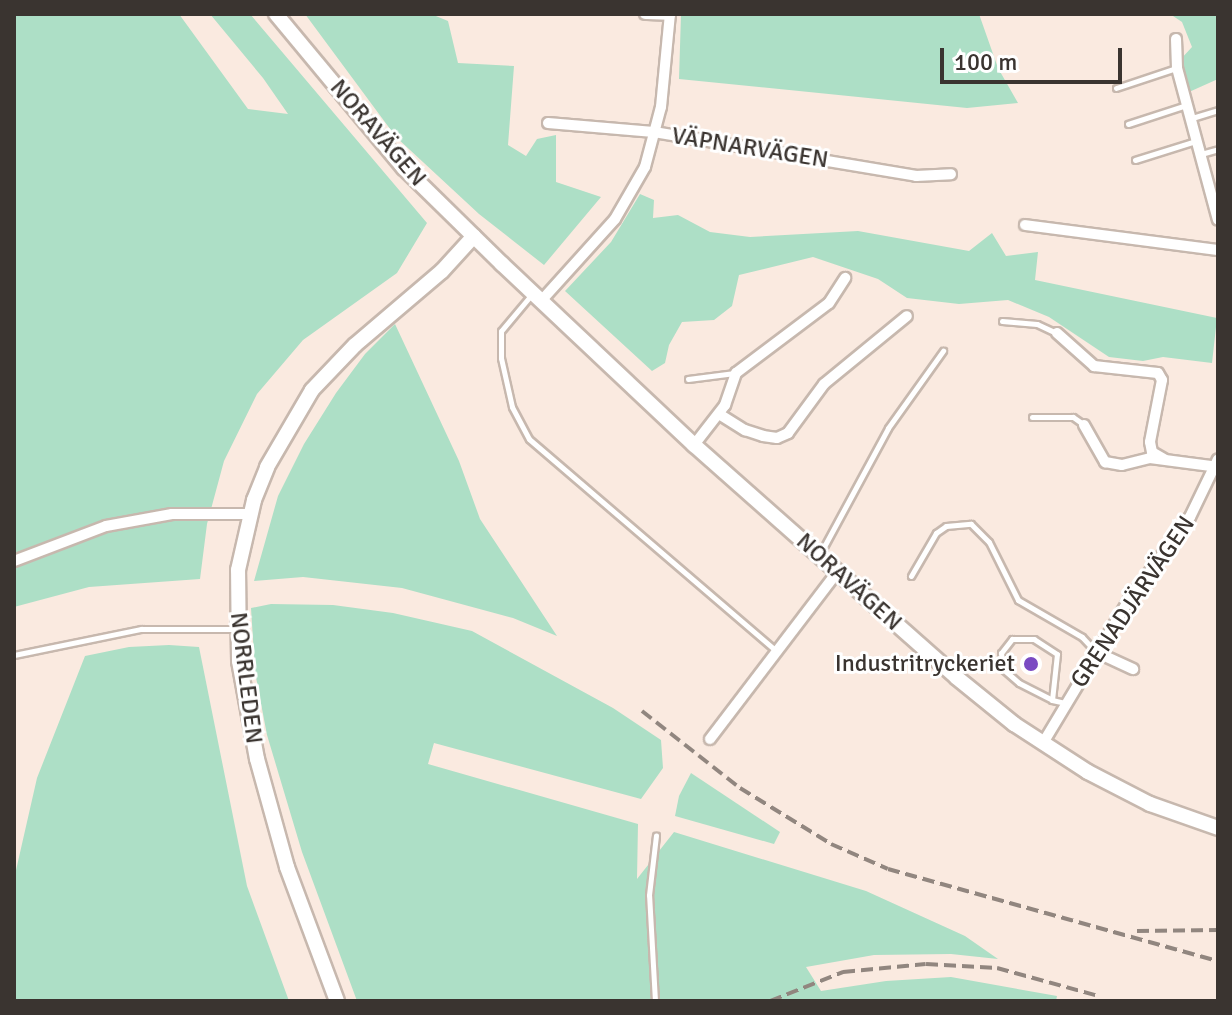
<!DOCTYPE html>
<html>
<head>
<meta charset="utf-8">
<style>
  body { margin:0 }
  #map { position:relative; width:1232px; height:1015px; overflow:hidden; background:#faeae0; font-family:Signika,sans-serif }
  div>[style] { position:absolute }
  [style*='--x'] { left:calc(var(--x)*1px); top:calc(var(--y)*1px); width:calc(var(--w)*1px); rotate:calc(var(--a)*1deg) }
  .green>* { inset:0; background:#addfc6 }
  .roads { filter:drop-shadow(2px 0 #c7b8ae) drop-shadow(-2px 0 #c7b8ae) drop-shadow(0 2px #c7b8ae) drop-shadow(0 -2px #c7b8ae) }
  .lane>* { height:5px; margin:-2.5px; padding:0 2.5px; transform-origin:2.5px; border-radius:2.5px; background:#fff }
  .street>* { height:10px; margin:-5px; padding:0 5px; transform-origin:5px; border-radius:5px; background:#fff }
  .secondary>* { height:14px; margin:-7px; padding:0 7px; transform-origin:7px; border-radius:7px; background:#fff }
  .rail>* { height:4px; margin-top:-2px; transform-origin:0; background:repeating-linear-gradient(90deg,#91867f 0 12px,transparent 0 18px) }
  .dots>* { width:22px; height:22px; translate:-50% -50%; box-sizing:border-box; border:4px solid #fff; border-radius:50% }
  span { translate:-50% -50%; white-space:nowrap; text-align:center; line-height:1.15; -webkit-text-stroke:6px #fff; paint-order:stroke }
  .street-label { font-size:24px; color:#3a3430 }
  .poi-label { font-size:24px; color:#3a3430 }
  .right { translate:-100% -50%; text-align:right }
  .frame { position:absolute; inset:0; border:16px solid #3a3430; pointer-events:none }
  .scale { position:absolute; left:940px; top:48px; width:182px; height:36px; box-sizing:border-box; border:4px solid #3a3430; border-top:0; padding-left:10px; font-size:24px; line-height:28px; white-space:nowrap; color:#3a3430; -webkit-text-stroke:6px #fff; paint-order:stroke }
</style>
</head>
<body>
<div id="map">
  <div class="green">
    <i style="clip-path:polygon(14px 14px,179px 14px,248px 109px,288px 114px,263px 78px,210px 14px,250px 14px,427px 223px,397px 273px,303px 340px,257px 394px,224px 461px,207px 524px,200px 579px,89px 587px,14px 607px)"></i>
    <i style="clip-path:polygon(305px 14px,431px 14px,448px 21px,458px 63px,514px 66px,508px 145px,526px 156px,537px 139px,556px 135px,556px 182px,601px 197px,544px 265px,479px 214px,396px 137px)"></i>
    <i style="clip-path:polygon(681px 14px,979px 14px,998px 68px,1018px 103px,967px 108px,679px 79px)"></i>
    <i style="clip-path:polygon(1170px 14px,1218px 14px,1218px 79px,1189px 92px,1180px 60px,1192px 47px,1182px 22px)"></i>
    <i style="clip-path:polygon(640px 194px,654px 200px,653px 218px,678px 215px,710px 232px,750px 237px,858px 231px,969px 251px,992px 233px,1006px 256px,1038px 252px,1035px 280px,1217px 318px,1212px 363px,1163px 357px,1143px 361px,1109px 357px,1049px 317px,1008px 300px,959px 304px,907px 298px,878px 279px,813px 257px,739px 275px,732px 306px,714px 320px,682px 322px,669px 345px,665px 363px,652px 371px,565px 291px,611px 242px)"></i>
    <i style="clip-path:polygon(395px 324px,459px 461px,480px 519px,557px 636px,513px 618px,402px 588px,303px 577px,254px 581px,278px 496px,304px 444px,336px 393px,365px 354px)"></i>
    <i style="clip-path:polygon(271px 604px,333px 605px,393px 613px,472px 631px,613px 708px,661px 740px,663px 768px,641px 799px,434px 743px,428px 764px,638px 824px,637px 879px,674px 832px,866px 891px,965px 936px,998px 959px,951px 954px,874px 955px,806px 967px,821px 991px,886px 981px,951px 977px,1057px 996px,1056px 1001px,357px 1001px,302px 852px,267px 735px,255px 672px,251px 608px)"></i>
    <i style="clip-path:polygon(169px 645px,199px 647px,247px 886px,289px 1001px,14px 1001px,14px 879px,37px 778px,85px 656px,129px 647px)"></i>
    <i style="clip-path:polygon(691px 773px,780px 832px,774px 844px,675px 816px,679px 796px)"></i>
  </div>
  <div class="roads">
    <div class="lane">
      <i style="--x:1116;--y:88;--w:63;--a:-18.4"></i>
      <i style="--x:1192;--y:118;--w:27;--a:-17"></i>
      <i style="--x:1128;--y:124;--w:61;--a:-18.1"></i>
      <i style="--x:1201;--y:154;--w:18;--a:-16"></i>
      <i style="--x:1135;--y:160;--w:64;--a:-17.3"></i>
      <i style="--x:532;--y:294;--w:48;--a:130"></i>
      <i style="--x:501;--y:331;--w:27;--a:90"></i>
      <i style="--x:501;--y:358;--w:50;--a:77.3"></i>
      <i style="--x:512;--y:407;--w:36;--a:62"></i>
      <i style="--x:529;--y:439;--w:324;--a:40.6"></i>
      <i style="--x:1002;--y:321;--w:35;--a:5"></i>
      <i style="--x:1037;--y:324;--w:21;--a:25"></i>
      <i style="--x:688;--y:379;--w:47;--a:-7.3"></i>
      <i style="--x:1032;--y:417;--w:41;--a:0"></i>
      <i style="--x:1073;--y:417;--w:12;--a:35"></i>
      <i style="--x:820;--y:554;--w:143;--a:-61.6"></i>
      <i style="--x:888;--y:428;--w:95;--a:-54.5"></i>
      <i style="--x:911;--y:576;--w:50;--a:-59.8"></i>
      <i style="--x:936;--y:533;--w:12;--a:-35"></i>
      <i style="--x:946;--y:526;--w:25;--a:-5"></i>
      <i style="--x:971;--y:524;--w:25;--a:45"></i>
      <i style="--x:989;--y:542;--w:65;--a:63.4"></i>
      <i style="--x:1018;--y:600;--w:74;--a:30"></i>
      <i style="--x:1082;--y:637;--w:19;--a:47"></i>
      <i style="--x:14;--y:655;--w:130;--a:-11.6"></i>
      <i style="--x:141;--y:629;--w:94;--a:0"></i>
      <i style="--x:1052;--y:700;--w:46;--a:-83.8"></i>
      <i style="--x:1057;--y:654;--w:27;--a:-147"></i>
      <i style="--x:1034;--y:639;--w:22;--a:180"></i>
      <i style="--x:1012;--y:639;--w:18;--a:128"></i>
      <i style="--x:1001;--y:653;--w:16;--a:83"></i>
      <i style="--x:1003;--y:669;--w:21;--a:41"></i>
      <i style="--x:1019;--y:683;--w:37;--a:27"></i>
      <i style="--x:1052;--y:700;--w:13;--a:13"></i>
      <i style="--x:655;--y:1001;--w:106;--a:-93.2"></i>
      <i style="--x:649;--y:895;--w:60;--a:-83.3"></i>
    </div>
    <div class="street">
      <i style="--x:645;--y:14;--w:25;--a:2"></i>
      <i style="--x:1176;--y:39;--w:29;--a:88"></i>
      <i style="--x:1177;--y:68;--w:157;--a:74.9"></i>
      <i style="--x:548;--y:123;--w:106;--a:4.9"></i>
      <i style="--x:654;--y:132;--w:266;--a:9.5"></i>
      <i style="--x:916;--y:176;--w:35;--a:-3"></i>
      <i style="--x:1025;--y:225;--w:195;--a:7.4"></i>
      <i style="--x:541;--y:301;--w:110;--a:-47.9"></i>
      <i style="--x:615;--y:219;--w:60;--a:-60"></i>
      <i style="--x:645;--y:167;--w:62;--a:-75.1"></i>
      <i style="--x:661;--y:107;--w:93;--a:-84.5"></i>
      <i style="--x:1057;--y:333;--w:50;--a:41.7"></i>
      <i style="--x:1094;--y:366;--w:64;--a:6.2"></i>
      <i style="--x:1158;--y:373;--w:8;--a:60"></i>
      <i style="--x:1162;--y:380;--w:63;--a:101"></i>
      <i style="--x:1150;--y:442;--w:10;--a:79"></i>
      <i style="--x:1152;--y:452;--w:14;--a:30"></i>
      <i style="--x:719;--y:414;--w:31;--a:32"></i>
      <i style="--x:745;--y:430;--w:19;--a:18"></i>
      <i style="--x:763;--y:436;--w:14;--a:8"></i>
      <i style="--x:777;--y:438;--w:12;--a:-24"></i>
      <i style="--x:788;--y:433;--w:61;--a:-53.7"></i>
      <i style="--x:824;--y:384;--w:107;--a:-39.3"></i>
      <i style="--x:1084;--y:425;--w:43;--a:60.4"></i>
      <i style="--x:1105;--y:462;--w:17;--a:10"></i>
      <i style="--x:1122;--y:465;--w:29;--a:-14"></i>
      <i style="--x:1150;--y:458;--w:69;--a:7.5"></i>
      <i style="--x:694;--y:445;--w:51;--a:-52.2"></i>
      <i style="--x:725;--y:405;--w:34;--a:-71"></i>
      <i style="--x:736;--y:373;--w:116;--a:-37"></i>
      <i style="--x:829;--y:303;--w:30;--a:-57"></i>
      <i style="--x:14;--y:561;--w:98;--a:-20.8"></i>
      <i style="--x:106;--y:526;--w:67;--a:-10.3"></i>
      <i style="--x:172;--y:514;--w:78;--a:0"></i>
      <i style="--x:1096;--y:652;--w:41;--a:24.7"></i>
      <i style="--x:710;--y:739;--w:211;--a:-52.7"></i>
      <i style="--x:1043;--y:743;--w:167;--a:-59"></i>
      <i style="--x:1129;--y:600;--w:103;--a:-53.7"></i>
      <i style="--x:1190;--y:517;--w:64;--a:-64.2"></i>
    </div>
    <div class="secondary">
      <i style="--x:276;--y:14;--w:200;--a:50.3"></i>
      <i style="--x:404;--y:168;--w:137;--a:44.4"></i>
      <i style="--x:502;--y:264;--w:264;--a:43.3"></i>
      <i style="--x:694;--y:445;--w:350;--a:41.5"></i>
      <i style="--x:956;--y:677;--w:75;--a:39"></i>
      <i style="--x:1014;--y:724;--w:88;--a:33"></i>
      <i style="--x:1088;--y:772;--w:70;--a:27.3"></i>
      <i style="--x:1150;--y:804;--w:72;--a:19.4"></i>
      <i style="--x:337;--y:1001;--w:143;--a:-110.5"></i>
      <i style="--x:287;--y:867;--w:112;--a:-105.5"></i>
      <i style="--x:257;--y:759;--w:100;--a:-100.4"></i>
      <i style="--x:239;--y:661;--w:91;--a:-90.6"></i>
      <i style="--x:238;--y:570;--w:72;--a:-77.1"></i>
      <i style="--x:254;--y:500;--w:35;--a:-68"></i>
      <i style="--x:267;--y:467;--w:89;--a:-59.7"></i>
      <i style="--x:312;--y:390;--w:62;--a:-46.3"></i>
      <i style="--x:355;--y:345;--w:114;--a:-40.4"></i>
      <i style="--x:442;--y:271;--w:47;--a:-47.6"></i>
    </div>
  </div>
  <div class="rail">
    <i style="--x:642;--y:711;--w:125;--a:38.2"></i>
    <i style="--x:740;--y:788;--w:107;--a:31.6"></i>
    <i style="--x:831;--y:844;--w:62;--a:23.7"></i>
    <i style="--x:888;--y:869;--w:343;--a:15.6"></i>
    <i style="--x:1137;--y:931;--w:81;--a:-0.7"></i>
    <i style="--x:770;--y:1001;--w:79;--a:-21.7"></i>
    <i style="--x:843;--y:972;--w:83;--a:-5.5"></i>
    <i style="--x:926;--y:964;--w:71;--a:3.2"></i>
    <i style="--x:997;--y:968;--w:102;--a:15.4"></i>
  </div>
  <div class="dots">
    <i style="left:1031px;top:664px;background:#7a4ac2"></i>
  </div>
  <div class="street-label">
    <span style="left:378px;top:133px;rotate:49deg">NORAVÄGEN</span>
    <span style="left:750px;top:148px;rotate:9deg">VÄPNARVÄGEN</span>
    <span style="left:849px;top:582px;rotate:42deg">NORAVÄGEN</span>
    <span style="left:1133px;top:602px;rotate:-56deg">GRENADJÄRVÄGEN</span>
    <span style="left:246px;top:678px;rotate:83deg">NORRLEDEN</span>
  </div>
  <div class="poi-label">
    <span class="right" style="left:1015px;top:664px">Industritryckeriet</span>
  </div>
  <div class="frame"></div>
  <div class="scale">100 m</div>
</div>
</body>
</html>
